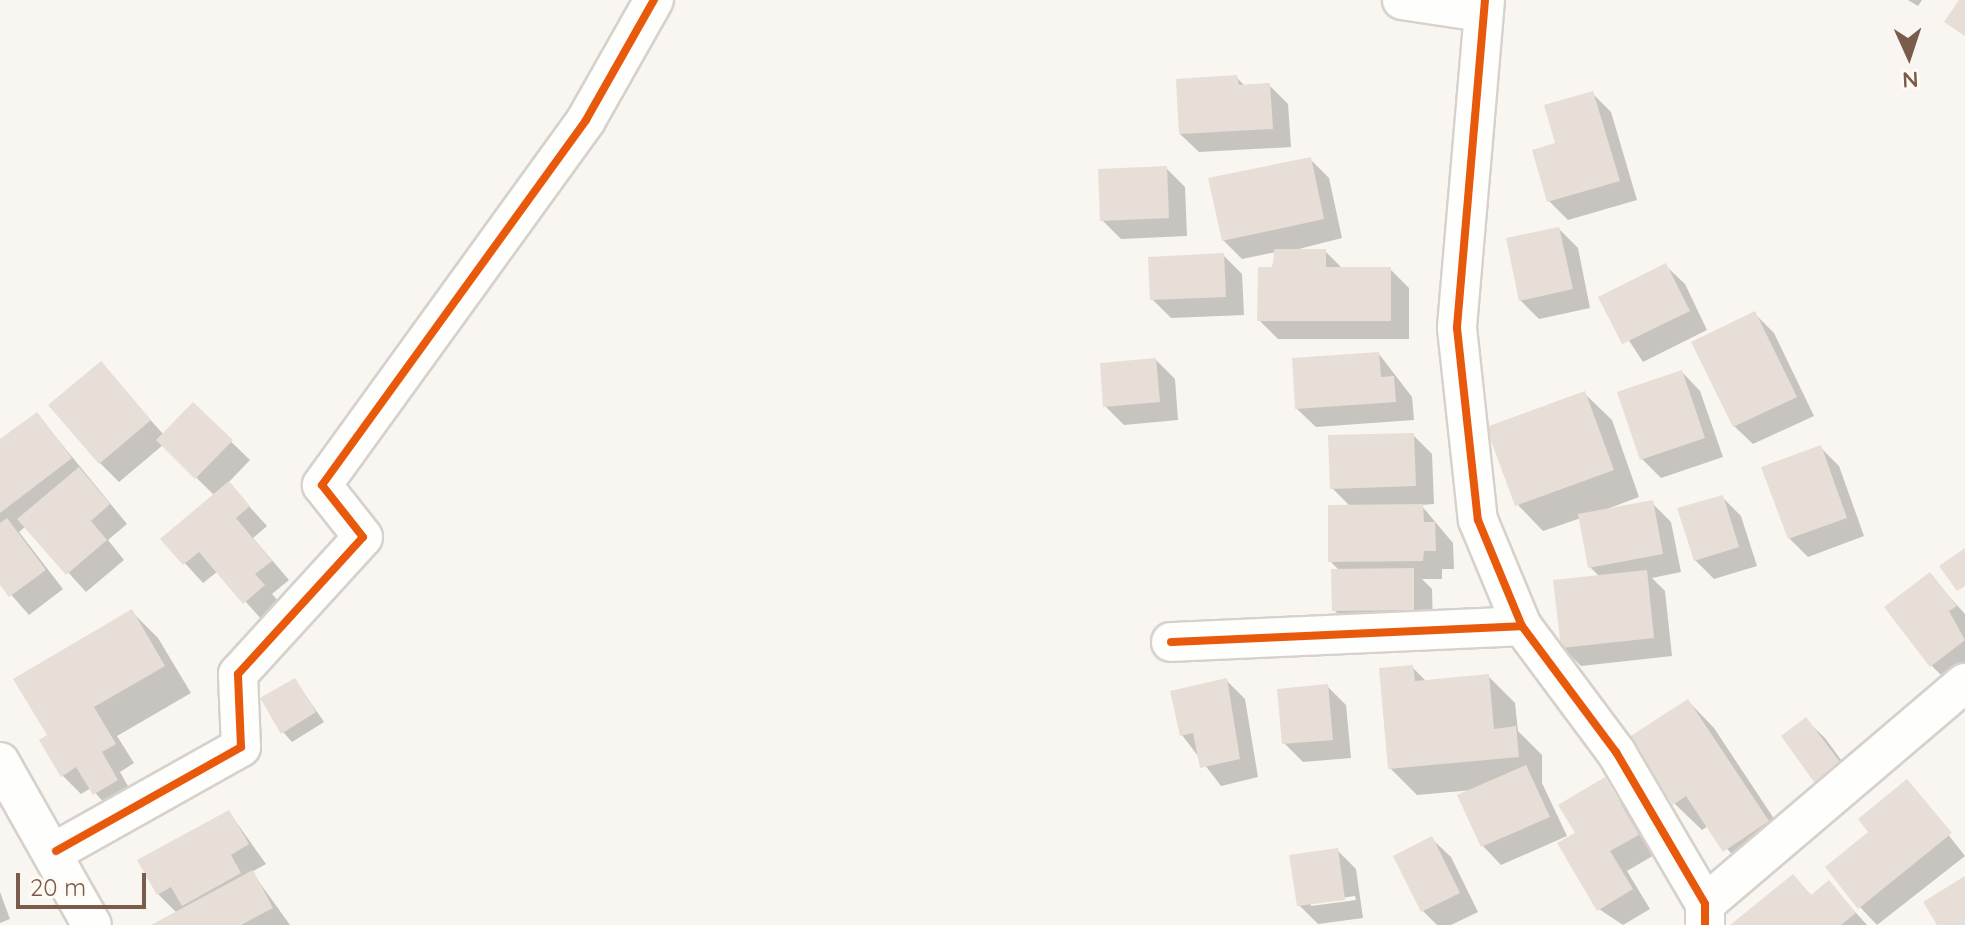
<!DOCTYPE html>
<html>
<head>
<meta charset="utf-8">
<style>
  body { margin:0 }
  #map { position:relative; width:1965px; height:925px; overflow:hidden; background:#f9f5f0; font-family:Quicksand,sans-serif }
  div>[style] { position:absolute }
  [style*='--x'] { left:calc(var(--x)*1px); top:calc(var(--y)*1px); width:calc(var(--w)*1px); rotate:calc(var(--a)*1deg) }
  .shadow>* { inset:0; background:#0003 }
  .building>* { inset:0; background:#e6ded7 }
  .roads { filter:drop-shadow(2px 0 #d7d1cb) drop-shadow(-2px 0 #d7d1cb) drop-shadow(0 2px #d7d1cb) drop-shadow(0 -2px #d7d1cb) }
  .street>* { height:38px; margin:-19px; padding:0 19px; transform-origin:19px; border-radius:19px; background:#fefefd }
  .cycleway>* { height:8px; margin:-4px; padding:0 4px; transform-origin:4px; border-radius:4px; background:#e8590c }
  span { translate:-50% -50%; white-space:nowrap; text-align:center; line-height:1.15; -webkit-text-stroke:6px #fffaf3; paint-order:stroke }
  .north { position:absolute; left:1869px; top:16px; width:80px; height:80px; -webkit-text-stroke:6px #fffaf3; paint-order:stroke; rotate:177deg; font-size:22px; font-weight:700; line-height:32px; text-align:center; color:#7a5c4d }
  .north::after { content:''; display:block; margin:auto; width:28px; height:36px; background:#7a5c4d; clip-path:polygon(50% 0,100% 100%,50% 72%,0 100%) }
  .scale { position:absolute; left:16px; top:873px; width:130px; height:36px; box-sizing:border-box; border:4px solid #7a5c4d; border-top:0; padding-left:10px; font-size:24px; line-height:28px; white-space:nowrap; color:#7a5c4d; -webkit-text-stroke:6px #fffaf3; paint-order:stroke }
</style>
</head>
<body>
<div id="map">
  <div class="shadow">
    <i style="clip-path:polygon(1908px 0,1922px 0,1918px 6px)"></i>
    <i style="clip-path:polygon(1237px 78px,1245px 86px,1269px 85px,1288px 104px,1291px 147px,1199px 152px,1180px 134px)"></i>
    <i style="clip-path:polygon(1592px 93px,1611px 112px,1637px 200px,1568px 220px,1549px 201px,1557px 144px)"></i>
    <i style="clip-path:polygon(1310px 159px,1329px 178px,1342px 238px,1291px 251px,1325px 251px,1343px 269px,1390px 269px,1409px 288px,1409px 339px,1278px 339px,1259px 320px,1276px 252px,1242px 259px,1223px 240px)"></i>
    <i style="clip-path:polygon(1166px 168px,1185px 187px,1187px 236px,1121px 239px,1102px 220px)"></i>
    <i style="clip-path:polygon(1559px 229px,1578px 248px,1590px 308px,1539px 319px,1520px 300px)"></i>
    <i style="clip-path:polygon(1223px 255px,1242px 274px,1244px 315px,1171px 318px,1152px 299px)"></i>
    <i style="clip-path:polygon(1666px 266px,1685px 284px,1707px 330px,1643px 362px,1601px 298px)"></i>
    <i style="clip-path:polygon(1755px 314px,1774px 333px,1814px 416px,1753px 444px,1734px 426px)"></i>
    <i style="clip-path:polygon(1379px 354px,1412px 397px,1414px 420px,1316px 427px,1297px 409px)"></i>
    <i style="clip-path:polygon(1156px 360px,1175px 379px,1178px 420px,1124px 425px,1105px 406px)"></i>
    <i style="clip-path:polygon(100px 364px,164px 435px,193px 405px,250px 460px,228px 483px,267px 526px,253px 538px,289px 580px,272px 594px,282px 605px,263px 621px,218px 571px,203px 583px,163px 539px,215px 496px,163px 445px,119px 482px,100px 463px)"></i>
    <i style="clip-path:polygon(1682px 372px,1700px 391px,1723px 457px,1661px 478px,1642px 459px)"></i>
    <i style="clip-path:polygon(1585px 394px,1612px 420px,1639px 497px,1607px 509px,1652px 503px,1671px 522px,1681px 572px,1652px 578px,1665px 591px,1672px 656px,1581px 666px,1562px 647px,1600px 577px,1590px 567px,1581px 518px,1543px 531px,1517px 504px)"></i>
    <i style="clip-path:polygon(37px 414px,127px 524px,108px 540px,124px 560px,86px 592px,26px 526px,19px 532px,63px 589px,29px 615px,0 582px,0 442px)"></i>
    <i style="clip-path:polygon(1413px 435px,1432px 454px,1434px 504px,1421px 505px,1453px 543px,1454px 569px,1442px 569px,1442px 579px,1422px 579px,1432px 589px,1433px 628px,1353px 629px,1334px 610px,1340px 571px,1330px 561px,1350px 506px,1332px 488px)"></i>
    <i style="clip-path:polygon(1820px 447px,1839px 466px,1864px 536px,1808px 557px,1789px 538px)"></i>
    <i style="clip-path:polygon(1722px 497px,1741px 516px,1757px 566px,1714px 579px,1695px 560px)"></i>
    <i style="clip-path:polygon(1930px 575px,1965px 614px,1965px 673px,1950px 684px,1931px 665px)"></i>
    <i style="clip-path:polygon(131px 611px,158px 638px,191px 693px,117px 736px,134px 763px,120px 772px,136px 800px,113px 813px,91px 788px,81px 794px,63px 776px,50px 736px)"></i>
    <i style="clip-path:polygon(1412px 667px,1427px 682px,1488px 676px,1515px 703px,1518px 731px,1542px 755px,1542px 783px,1567px 836px,1501px 865px,1483px 846px,1473px 790px,1417px 795px,1390px 768px)"></i>
    <i style="clip-path:polygon(295px 680px,324px 722px,292px 742px,283px 732px)"></i>
    <i style="clip-path:polygon(1227px 681px,1245px 699px,1258px 777px,1221px 786px,1182px 735px)"></i>
    <i style="clip-path:polygon(1327px 686px,1346px 705px,1351px 758px,1303px 762px,1284px 743px)"></i>
    <i style="clip-path:polygon(1688px 701px,1714px 728px,1794px 849px,1751px 877px,1708px 826px,1702px 830px,1675px 804px)"></i>
    <i style="clip-path:polygon(1806px 720px,1825px 738px,1863px 790px,1783px 737px)"></i>
    <i style="clip-path:polygon(1604px 779px,1656px 854px,1627px 871px,1650px 909px,1623px 925px,1599px 909px,1577px 834px)"></i>
    <i style="clip-path:polygon(1907px 782px,1965px 856px,1877px 925px,1860px 907px,1871px 832px)"></i>
    <i style="clip-path:polygon(229px 812px,266px 864px,252px 872px,290px 925px,155px 925px,177px 913px,158px 894px)"></i>
    <i style="clip-path:polygon(1432px 839px,1451px 857px,1478px 912px,1451px 925px,1437px 925px,1423px 911px)"></i>
    <i style="clip-path:polygon(evenodd,1337px 850px,1356px 869px,1363px 918px,1318px 924px,1299px 905px,1337px 850px,1355px 896px,1356px 900px,1311px 906px,1311px 902px,1355px 896px)"></i>
    <i style="clip-path:polygon(1793px 877px,1812px 896px,1829px 883px,1867px 925px,1733px 925px)"></i>
    <i style="clip-path:polygon(0 892px,10px 919px,0 923px)"></i>
  </div>
  <div class="building">
    <i style="clip-path:polygon(1959px 0,1965px 0,1965px 36px,1944px 22px)"></i>
    <i style="clip-path:polygon(1237px 75px,1239px 85px,1270px 83px,1273px 129px,1179px 134px,1176px 79px)"></i>
    <i style="clip-path:polygon(1593px 91px,1620px 181px,1547px 202px,1532px 150px,1555px 143px,1544px 105px)"></i>
    <i style="clip-path:polygon(1311px 157px,1324px 219px,1222px 241px,1208px 178px)"></i>
    <i style="clip-path:polygon(1167px 166px,1169px 218px,1100px 221px,1098px 169px)"></i>
    <i style="clip-path:polygon(1559px 227px,1573px 289px,1519px 301px,1506px 238px)"></i>
    <i style="clip-path:polygon(1274px 249px,1326px 249px,1326px 267px,1391px 267px,1391px 321px,1257px 321px,1258px 267px,1273px 267px)"></i>
    <i style="clip-path:polygon(1224px 253px,1226px 297px,1150px 300px,1148px 257px)"></i>
    <i style="clip-path:polygon(1666px 263px,1690px 311px,1622px 344px,1598px 297px)"></i>
    <i style="clip-path:polygon(1755px 311px,1797px 397px,1733px 427px,1691px 342px)"></i>
    <i style="clip-path:polygon(1379px 352px,1381px 377px,1394px 376px,1396px 402px,1295px 409px,1292px 358px)"></i>
    <i style="clip-path:polygon(1156px 358px,1160px 402px,1103px 407px,1100px 363px)"></i>
    <i style="clip-path:polygon(101px 361px,151px 420px,99px 464px,48px 405px)"></i>
    <i style="clip-path:polygon(1682px 370px,1705px 438px,1640px 460px,1617px 392px)"></i>
    <i style="clip-path:polygon(1585px 391px,1614px 470px,1515px 506px,1486px 427px)"></i>
    <i style="clip-path:polygon(193px 402px,233px 440px,195px 479px,156px 440px)"></i>
    <i style="clip-path:polygon(37px 412px,72px 458px,0 513px,0 439px)"></i>
    <i style="clip-path:polygon(1414px 433px,1416px 486px,1330px 489px,1328px 435px)"></i>
    <i style="clip-path:polygon(1821px 445px,1847px 518px,1788px 539px,1761px 467px)"></i>
    <i style="clip-path:polygon(79px 467px,110px 504px,91px 521px,107px 540px,66px 575px,17px 519px)"></i>
    <i style="clip-path:polygon(229px 481px,250px 506px,236px 518px,272px 561px,255px 574px,265px 585px,243px 604px,199px 552px,183px 565px,160px 539px)"></i>
    <i style="clip-path:polygon(1723px 495px,1739px 547px,1694px 561px,1677px 508px)"></i>
    <i style="clip-path:polygon(1653px 500px,1663px 554px,1588px 568px,1578px 514px)"></i>
    <i style="clip-path:polygon(1423px 504px,1424px 522px,1435px 522px,1436px 551px,1424px 551px,1423px 561px,1328px 562px,1328px 505px)"></i>
    <i style="clip-path:polygon(7px 518px,46px 570px,9px 597px,0 585px,0 523px)"></i>
    <i style="clip-path:polygon(1965px 548px,1965px 586px,1957px 591px,1939px 566px)"></i>
    <i style="clip-path:polygon(1414px 568px,1414px 610px,1332px 611px,1331px 569px)"></i>
    <i style="clip-path:polygon(1647px 570px,1654px 638px,1561px 648px,1553px 580px)"></i>
    <i style="clip-path:polygon(1930px 572px,1957px 606px,1949px 611px,1965px 640px,1930px 667px,1884px 607px)"></i>
    <i style="clip-path:polygon(132px 609px,165px 666px,94px 707px,116px 744px,102px 752px,118px 780px,93px 795px,76px 767px,61px 777px,39px 740px,47px 735px,13px 679px)"></i>
    <i style="clip-path:polygon(1413px 665px,1415px 681px,1489px 674px,1494px 729px,1516px 726px,1519px 757px,1388px 769px,1379px 668px)"></i>
    <i style="clip-path:polygon(295px 678px,316px 712px,281px 734px,260px 698px)"></i>
    <i style="clip-path:polygon(1227px 678px,1240px 759px,1200px 768px,1193px 733px,1180px 736px,1170px 691px)"></i>
    <i style="clip-path:polygon(1328px 684px,1333px 740px,1282px 744px,1277px 689px)"></i>
    <i style="clip-path:polygon(1688px 699px,1769px 821px,1723px 852px,1686px 796px,1673px 805px,1629px 737px)"></i>
    <i style="clip-path:polygon(1806px 717px,1846px 770px,1819px 789px,1781px 736px)"></i>
    <i style="clip-path:polygon(1526px 765px,1550px 817px,1481px 847px,1457px 795px)"></i>
    <i style="clip-path:polygon(1605px 777px,1639px 835px,1610px 851px,1633px 889px,1597px 911px,1557px 843px,1575px 833px,1558px 805px)"></i>
    <i style="clip-path:polygon(1907px 779px,1952px 833px,1858px 909px,1825px 867px,1868px 832px,1858px 819px)"></i>
    <i style="clip-path:polygon(229px 810px,249px 844px,231px 855px,241px 873px,182px 906px,171px 887px,157px 895px,137px 860px)"></i>
    <i style="clip-path:polygon(1432px 836px,1460px 893px,1421px 912px,1393px 856px)"></i>
    <i style="clip-path:polygon(1338px 848px,1345px 900px,1297px 906px,1289px 855px)"></i>
    <i style="clip-path:polygon(253px 870px,273px 908px,241px 925px,151px 925px)"></i>
    <i style="clip-path:polygon(1793px 874px,1811px 895px,1829px 880px,1856px 913px,1841px 925px,1730px 925px)"></i>
    <i style="clip-path:polygon(1965px 876px,1965px 925px,1937px 925px,1923px 902px)"></i>
  </div>
  <div class="roads">
    <div class="street">
      <i style="--x:1402;--y:0;--w:80;--a:8.6"></i>
      <i style="--x:1485;--y:0;--w:329;--a:94.9"></i>
      <i style="--x:1457;--y:328;--w:193;--a:83.8"></i>
      <i style="--x:1478;--y:520;--w:115;--a:67.5"></i>
      <i style="--x:1522;--y:626;--w:157;--a:53.3"></i>
      <i style="--x:1616;--y:752;--w:176;--a:59.6"></i>
      <i style="--x:1705;--y:904;--w:21;--a:90"></i>
      <i style="--x:1171;--y:642;--w:351;--a:-2.6"></i>
      <i style="--x:0;--y:762;--w:187;--a:60.6"></i>
      <i style="--x:56;--y:851;--w:212;--a:-29.3"></i>
      <i style="--x:241;--y:747;--w:73;--a:-92.4"></i>
      <i style="--x:238;--y:674;--w:185;--a:-47.6"></i>
      <i style="--x:363;--y:537;--w:66;--a:-128.3"></i>
      <i style="--x:322;--y:485;--w:450;--a:-54.1"></i>
      <i style="--x:586;--y:120;--w:138;--a:-60.5"></i>
      <i style="--x:1705;--y:904;--w:341;--a:-40.4"></i>
    </div>
  </div>
  <div class="cycleway">
    <i style="--x:1485;--y:0;--w:329;--a:94.9"></i>
    <i style="--x:1457;--y:328;--w:193;--a:83.8"></i>
    <i style="--x:1478;--y:520;--w:115;--a:67.5"></i>
    <i style="--x:1522;--y:626;--w:157;--a:53.3"></i>
    <i style="--x:1616;--y:752;--w:176;--a:59.6"></i>
    <i style="--x:1705;--y:904;--w:21;--a:90"></i>
    <i style="--x:1171;--y:642;--w:351;--a:-2.6"></i>
    <i style="--x:56;--y:851;--w:212;--a:-29.3"></i>
    <i style="--x:241;--y:747;--w:73;--a:-92.4"></i>
    <i style="--x:238;--y:674;--w:185;--a:-47.6"></i>
    <i style="--x:363;--y:537;--w:66;--a:-128.3"></i>
    <i style="--x:322;--y:485;--w:450;--a:-54.1"></i>
    <i style="--x:586;--y:120;--w:138;--a:-60.5"></i>
  </div>
  <div class="north">N</div>
  <div class="scale">20 m</div>
</div>
</body>
</html>
